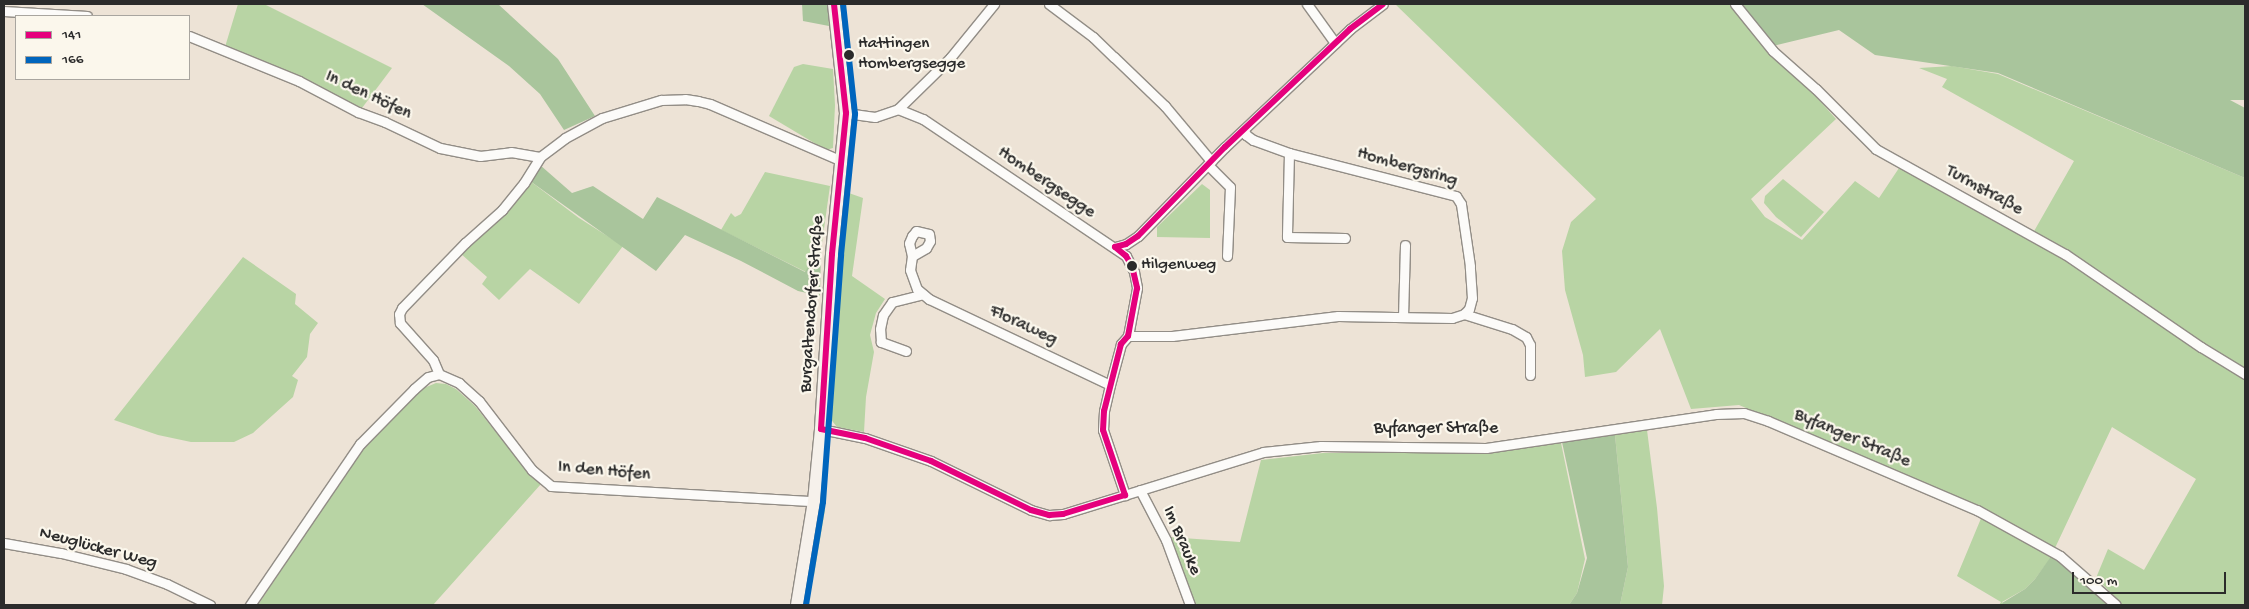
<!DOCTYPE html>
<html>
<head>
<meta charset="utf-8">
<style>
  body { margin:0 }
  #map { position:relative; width:2249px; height:609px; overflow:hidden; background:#ede3d6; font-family:"Gochi Hand",sans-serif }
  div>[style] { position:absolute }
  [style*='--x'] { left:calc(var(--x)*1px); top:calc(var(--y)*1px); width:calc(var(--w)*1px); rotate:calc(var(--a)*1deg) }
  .green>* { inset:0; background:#b8d4a4 }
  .forest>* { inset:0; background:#a9c59c }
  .roads { filter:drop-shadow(1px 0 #928d86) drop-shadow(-1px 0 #928d86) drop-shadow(0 1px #928d86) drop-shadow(0 -1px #928d86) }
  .street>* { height:9px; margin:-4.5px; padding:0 4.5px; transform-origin:4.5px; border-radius:4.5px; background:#fcfbf9 }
  .secondary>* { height:12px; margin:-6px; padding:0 6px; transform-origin:6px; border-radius:6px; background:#f6f1eb }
  .bus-1>* { height:6px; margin:-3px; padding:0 3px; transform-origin:3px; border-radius:3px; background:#e5007d }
  .bus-2>* { height:6px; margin:-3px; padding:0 3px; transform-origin:3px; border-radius:3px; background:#0065bd }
  .dots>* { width:14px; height:14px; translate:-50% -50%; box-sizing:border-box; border:2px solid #fbf7ec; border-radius:50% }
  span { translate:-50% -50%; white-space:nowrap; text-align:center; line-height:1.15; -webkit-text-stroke:4.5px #fbf7ec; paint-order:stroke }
  .bus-label { font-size:17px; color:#2b2b2b }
  .left { translate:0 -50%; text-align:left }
  .street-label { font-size:18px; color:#2b2b2b }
  .frame { position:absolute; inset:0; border:5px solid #2b2b2b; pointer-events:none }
  .legend { position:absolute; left:15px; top:15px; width:175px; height:65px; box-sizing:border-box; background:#fbf7ec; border:1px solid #a8a59f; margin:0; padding:6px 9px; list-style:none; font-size:15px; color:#2b2b2b }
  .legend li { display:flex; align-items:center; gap:10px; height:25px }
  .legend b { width:25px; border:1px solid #a8a59f }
  .scale { position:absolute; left:2072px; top:572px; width:154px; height:22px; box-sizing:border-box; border:2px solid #2b2b2b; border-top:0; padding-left:6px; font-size:15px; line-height:18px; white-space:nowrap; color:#2b2b2b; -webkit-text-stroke:4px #fbf7ec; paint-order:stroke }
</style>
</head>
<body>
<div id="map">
  <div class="green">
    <i style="clip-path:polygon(238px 4px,264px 4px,392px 68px,362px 108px,277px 68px,225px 47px)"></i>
    <i style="clip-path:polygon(1395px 4px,1732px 4px,1766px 51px,1811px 91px,1836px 119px,1751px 199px,1765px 217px,1802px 240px,1855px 181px,1879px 198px,1899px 168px,2067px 260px,2245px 376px,2245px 605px,2123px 605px,2096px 578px,2108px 549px,2144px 570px,2196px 479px,2112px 427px,2055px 548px,1948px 494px,1739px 405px,1691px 409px,1660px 329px,1616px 372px,1585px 377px,1583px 355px,1565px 290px,1562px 251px,1571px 222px,1596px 199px)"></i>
    <i style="clip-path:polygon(803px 64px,833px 69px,835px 105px,833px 148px,826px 150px,769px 116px,794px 67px)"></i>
    <i style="clip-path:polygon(1952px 66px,1998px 74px,2245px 178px,2245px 372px,2033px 233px,2074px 161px,1942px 87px,1947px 79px,1919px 68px)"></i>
    <i style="clip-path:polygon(765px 172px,830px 186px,821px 250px,818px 250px,806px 272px,721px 230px,731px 213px,735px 217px,741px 214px)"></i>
    <i style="clip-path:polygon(1783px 179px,1824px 212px,1801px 237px,1776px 217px,1764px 203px,1765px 196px)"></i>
    <i style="clip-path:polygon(530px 181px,579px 218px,623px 246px,579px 304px,530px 269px,499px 300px,482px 284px,487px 277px,460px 253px,504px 215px)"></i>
    <i style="clip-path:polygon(1202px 184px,1210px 190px,1210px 238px,1157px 237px,1157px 227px)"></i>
    <i style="clip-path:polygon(846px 192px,863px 198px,852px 276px,885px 299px,876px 313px,870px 335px,874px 352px,866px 397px,864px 432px,837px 427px,829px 417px)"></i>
    <i style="clip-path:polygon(243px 257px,296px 294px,295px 304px,318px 323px,310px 334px,307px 357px,292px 376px,298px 380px,293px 397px,253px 433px,234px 442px,191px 442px,158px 435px,114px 420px)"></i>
    <i style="clip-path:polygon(436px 383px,446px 384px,456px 389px,475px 406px,528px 472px,541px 484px,433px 605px,258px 605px,363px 447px,382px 425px,424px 388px)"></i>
    <i style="clip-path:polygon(1647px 430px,1657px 508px,1664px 586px,1662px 605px,1620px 605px,1628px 567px,1615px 435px)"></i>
    <i style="clip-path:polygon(1561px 443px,1585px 559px,1577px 593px,1569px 605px,1194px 605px,1168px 537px,1240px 542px,1261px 460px,1323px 453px,1487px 453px)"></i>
    <i style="clip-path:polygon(820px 508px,825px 510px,814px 575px,811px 574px)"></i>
    <i style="clip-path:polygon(1982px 516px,2053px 555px,2035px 579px,2025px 589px,2002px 602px,2004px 605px,1999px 605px,2001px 602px,1957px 576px)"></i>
  </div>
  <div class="forest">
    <i style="clip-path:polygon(422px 4px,498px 4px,558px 59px,595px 116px,564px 130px,540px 94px,509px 66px)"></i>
    <i style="clip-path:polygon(802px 4px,828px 4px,829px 26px,803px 21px)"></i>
    <i style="clip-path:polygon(1739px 4px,2245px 4px,2245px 100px,2230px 100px,2245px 108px,2245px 178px,1998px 73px,1875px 55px,1839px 30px,1773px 46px)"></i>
    <i style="clip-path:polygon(540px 165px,572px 193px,593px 186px,643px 219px,657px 197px,805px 272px,818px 250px,821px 250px,820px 296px,798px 291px,741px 261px,685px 235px,656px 271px,530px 181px)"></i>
    <i style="clip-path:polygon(1615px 435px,1628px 567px,1620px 605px,1569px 605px,1577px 593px,1587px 558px,1562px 442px)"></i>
    <i style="clip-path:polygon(2052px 555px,2084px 578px,2110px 605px,2004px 605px,2002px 603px,2025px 589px,2035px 579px)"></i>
  </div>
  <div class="roads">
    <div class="street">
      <i style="--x:1049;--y:4;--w:55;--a:36.9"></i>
      <i style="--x:1093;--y:37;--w:29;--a:44"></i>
      <i style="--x:1114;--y:57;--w:71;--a:43.9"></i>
      <i style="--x:1165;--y:106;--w:72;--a:50.1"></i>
      <i style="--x:1307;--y:4;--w:48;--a:54.3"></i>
      <i style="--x:1735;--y:4;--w:60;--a:51"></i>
      <i style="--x:1773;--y:51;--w:57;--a:41.5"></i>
      <i style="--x:1816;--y:89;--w:85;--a:45"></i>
      <i style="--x:1876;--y:149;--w:216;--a:29.1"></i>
      <i style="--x:2065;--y:254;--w:165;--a:34.4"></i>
      <i style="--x:2201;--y:347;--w:52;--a:31.5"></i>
      <i style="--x:4;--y:11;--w:83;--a:3.4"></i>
      <i style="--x:189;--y:36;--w:119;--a:22.2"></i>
      <i style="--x:299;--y:81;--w:67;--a:27.7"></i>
      <i style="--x:358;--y:112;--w:29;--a:20"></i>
      <i style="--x:385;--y:122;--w:61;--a:25.3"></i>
      <i style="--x:440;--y:148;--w:41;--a:11.3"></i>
      <i style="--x:480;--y:156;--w:31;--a:-7"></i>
      <i style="--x:511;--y:152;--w:29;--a:10"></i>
      <i style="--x:898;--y:109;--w:73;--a:-44.4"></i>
      <i style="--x:950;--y:58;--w:70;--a:-50.8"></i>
      <i style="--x:846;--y:113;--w:29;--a:8"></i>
      <i style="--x:875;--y:117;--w:24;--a:-19"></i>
      <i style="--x:898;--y:109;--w:27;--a:22"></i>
      <i style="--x:923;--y:119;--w:245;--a:34"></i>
      <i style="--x:1126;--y:256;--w:18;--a:63"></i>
      <i style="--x:1134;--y:272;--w:16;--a:79"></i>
      <i style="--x:1137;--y:288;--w:49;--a:100.6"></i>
      <i style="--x:1128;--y:336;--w:11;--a:131"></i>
      <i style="--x:1121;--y:344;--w:42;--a:105"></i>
      <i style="--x:1110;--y:385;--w:27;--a:103"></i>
      <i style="--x:1104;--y:411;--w:19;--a:93"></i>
      <i style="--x:1103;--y:430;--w:69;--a:71.3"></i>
      <i style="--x:1289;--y:153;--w:84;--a:91.4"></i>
      <i style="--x:1287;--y:237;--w:58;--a:1"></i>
      <i style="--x:1208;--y:165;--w:31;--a:45"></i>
      <i style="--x:1230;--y:187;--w:69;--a:92.5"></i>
      <i style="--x:1115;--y:247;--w:11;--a:-15"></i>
      <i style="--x:1126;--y:244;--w:14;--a:-34"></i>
      <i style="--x:1138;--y:236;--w:124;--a:-45.7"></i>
      <i style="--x:1225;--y:147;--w:172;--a:-43.3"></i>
      <i style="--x:1350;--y:29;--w:41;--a:-37.1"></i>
      <i style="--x:912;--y:256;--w:13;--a:-103"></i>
      <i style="--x:909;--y:243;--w:8;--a:-67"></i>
      <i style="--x:912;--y:236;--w:6;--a:-51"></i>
      <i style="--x:916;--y:231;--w:13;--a:13"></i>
      <i style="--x:929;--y:234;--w:7;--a:82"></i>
      <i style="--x:930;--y:241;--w:8;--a:120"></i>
      <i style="--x:926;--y:248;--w:16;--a:150"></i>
      <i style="--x:912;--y:256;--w:14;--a:98"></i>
      <i style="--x:910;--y:270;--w:20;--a:70"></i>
      <i style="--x:917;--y:289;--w:16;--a:40"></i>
      <i style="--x:929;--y:299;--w:200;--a:25.4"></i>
      <i style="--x:1464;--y:314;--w:50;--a:17.4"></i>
      <i style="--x:1512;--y:329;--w:16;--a:30"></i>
      <i style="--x:1526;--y:337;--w:9;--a:63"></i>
      <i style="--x:1530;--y:345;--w:30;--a:90"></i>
      <i style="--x:1403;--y:317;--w:72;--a:-88.4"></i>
      <i style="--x:1128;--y:336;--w:44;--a:0"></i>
      <i style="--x:1172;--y:336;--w:167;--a:-6.9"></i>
      <i style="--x:1338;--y:316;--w:114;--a:1"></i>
      <i style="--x:1452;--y:318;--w:13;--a:-18"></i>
      <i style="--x:1464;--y:314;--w:7;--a:-45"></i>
      <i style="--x:1469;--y:309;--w:11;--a:-75"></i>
      <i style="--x:1472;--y:298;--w:32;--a:-94"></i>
      <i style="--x:1470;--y:266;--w:63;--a:-98.3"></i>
      <i style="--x:1461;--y:204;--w:9;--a:-122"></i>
      <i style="--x:1456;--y:196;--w:172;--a:-165.6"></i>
      <i style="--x:1289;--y:153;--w:38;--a:-160"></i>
      <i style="--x:1253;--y:140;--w:9;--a:-144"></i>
      <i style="--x:1246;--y:135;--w:5;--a:-112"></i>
      <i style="--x:906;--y:351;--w:27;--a:-160"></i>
      <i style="--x:881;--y:342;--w:13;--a:-94"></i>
      <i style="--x:880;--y:329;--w:14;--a:-78"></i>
      <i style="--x:883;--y:315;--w:16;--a:-55"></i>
      <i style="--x:892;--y:302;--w:32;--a:-14"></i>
      <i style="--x:439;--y:374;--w:15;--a:-113"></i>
      <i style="--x:433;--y:360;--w:50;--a:-131.7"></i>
      <i style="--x:400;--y:323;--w:9;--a:-96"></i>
      <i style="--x:399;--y:314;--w:7;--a:-63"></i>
      <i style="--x:402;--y:308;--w:91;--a:-45.9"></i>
      <i style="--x:465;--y:243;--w:50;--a:-41.7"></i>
      <i style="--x:502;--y:210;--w:35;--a:-51"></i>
      <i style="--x:524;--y:183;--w:31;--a:-58"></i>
      <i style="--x:540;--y:157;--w:31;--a:-37"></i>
      <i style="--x:565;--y:138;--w:42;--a:-28.4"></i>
      <i style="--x:602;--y:118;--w:62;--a:-17"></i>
      <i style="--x:661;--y:100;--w:24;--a:-2"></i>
      <i style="--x:685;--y:99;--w:13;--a:9"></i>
      <i style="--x:698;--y:101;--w:12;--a:14"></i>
      <i style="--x:710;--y:104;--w:144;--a:23.4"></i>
      <i style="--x:821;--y:429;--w:45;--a:11.6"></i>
      <i style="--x:865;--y:438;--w:70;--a:19.2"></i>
      <i style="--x:931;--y:461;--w:111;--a:26.1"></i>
      <i style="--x:1031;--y:510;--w:19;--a:16"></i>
      <i style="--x:1049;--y:515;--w:14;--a:-4"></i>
      <i style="--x:1063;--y:514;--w:209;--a:-17.2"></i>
      <i style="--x:1263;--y:452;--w:58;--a:-5.9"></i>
      <i style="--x:1321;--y:446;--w:165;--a:0.7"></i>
      <i style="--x:1486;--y:448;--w:232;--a:-8.4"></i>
      <i style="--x:1716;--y:414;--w:28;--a:-2"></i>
      <i style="--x:1744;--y:413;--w:25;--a:18"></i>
      <i style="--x:1768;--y:421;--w:227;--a:23.1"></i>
      <i style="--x:1977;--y:510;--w:95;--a:29"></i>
      <i style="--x:2060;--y:556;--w:74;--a:41.2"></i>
      <i style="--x:1140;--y:490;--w:56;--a:62.5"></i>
      <i style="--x:1166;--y:540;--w:69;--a:69.7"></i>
      <i style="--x:4;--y:543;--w:58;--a:10"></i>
      <i style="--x:61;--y:553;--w:67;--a:13.8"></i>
      <i style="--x:126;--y:569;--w:44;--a:20.1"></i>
      <i style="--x:167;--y:584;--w:48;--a:26"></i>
      <i style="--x:250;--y:605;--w:195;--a:-55.7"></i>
      <i style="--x:360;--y:444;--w:77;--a:-45.5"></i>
      <i style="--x:414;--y:389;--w:18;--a:-41"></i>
      <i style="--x:428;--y:377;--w:11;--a:-15"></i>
      <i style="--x:439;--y:374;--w:22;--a:24"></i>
      <i style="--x:459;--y:383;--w:27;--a:42"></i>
      <i style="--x:479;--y:401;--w:87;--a:52.5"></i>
      <i style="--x:532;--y:470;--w:25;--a:40"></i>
      <i style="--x:551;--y:486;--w:263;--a:3.3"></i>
    </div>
    <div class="secondary">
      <i style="--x:797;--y:605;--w:105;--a:-80.7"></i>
      <i style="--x:814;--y:501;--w:72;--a:-84.4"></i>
      <i style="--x:821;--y:429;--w:175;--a:-86.4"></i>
      <i style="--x:832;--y:254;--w:142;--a:-84.3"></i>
      <i style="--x:846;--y:113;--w:110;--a:-96.3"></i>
    </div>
  </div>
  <div class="bus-1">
    <i style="--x:1115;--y:247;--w:11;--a:-15"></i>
    <i style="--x:1126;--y:244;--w:14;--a:-34"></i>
    <i style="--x:1138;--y:236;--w:124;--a:-45.7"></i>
    <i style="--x:1225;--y:147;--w:172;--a:-43.3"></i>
    <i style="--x:1350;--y:29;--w:41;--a:-37.1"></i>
    <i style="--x:1115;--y:247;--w:14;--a:39"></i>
    <i style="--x:1126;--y:256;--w:12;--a:59"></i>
    <i style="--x:1132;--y:266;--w:23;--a:77"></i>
    <i style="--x:1137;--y:288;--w:49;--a:100.6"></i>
    <i style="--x:1128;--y:336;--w:11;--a:131"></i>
    <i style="--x:1121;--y:344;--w:69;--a:104.2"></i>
    <i style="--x:1104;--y:411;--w:19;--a:93"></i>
    <i style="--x:1103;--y:430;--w:69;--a:71.3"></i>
    <i style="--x:821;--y:429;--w:175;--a:-86.4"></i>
    <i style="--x:832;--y:254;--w:142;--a:-84.3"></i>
    <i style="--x:846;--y:113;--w:110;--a:-96.3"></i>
    <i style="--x:821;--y:429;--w:45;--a:11.6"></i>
    <i style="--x:865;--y:438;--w:70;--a:19.2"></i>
    <i style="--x:931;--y:461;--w:111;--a:26.1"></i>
    <i style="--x:1031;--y:510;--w:19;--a:16"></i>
    <i style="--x:1049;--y:515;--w:14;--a:-4"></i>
    <i style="--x:1063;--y:514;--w:65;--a:-17"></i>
  </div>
  <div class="bus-2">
    <i style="--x:806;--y:605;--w:104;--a:-80.6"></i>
    <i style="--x:823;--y:502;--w:248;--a:-85.8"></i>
    <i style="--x:841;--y:255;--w:142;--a:-84.3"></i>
    <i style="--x:855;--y:114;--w:111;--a:-96.2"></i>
  </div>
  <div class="dots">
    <i style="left:849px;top:55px;background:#2b2b2b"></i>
    <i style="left:1132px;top:266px;background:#2b2b2b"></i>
  </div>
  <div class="bus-label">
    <span class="left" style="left:858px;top:55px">Hattingen<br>Hombergsegge</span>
    <span class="left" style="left:1141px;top:266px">Hilgenweg</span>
  </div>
  <div class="street-label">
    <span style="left:368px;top:96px;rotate:25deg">In den Höfen</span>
    <span style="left:1407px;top:168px;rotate:16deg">Hombergsring</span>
    <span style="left:1046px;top:183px;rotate:34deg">Hombergsegge</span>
    <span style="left:1984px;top:191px;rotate:29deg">Turmstraße</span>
    <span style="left:813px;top:304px;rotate:-86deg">Burgaltendorfer Straße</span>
    <span style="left:1023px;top:326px;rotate:25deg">Floraweg</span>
    <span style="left:1436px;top:429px">Byfanger Straße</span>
    <span style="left:1852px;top:439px;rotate:23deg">Byfanger Straße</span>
    <span style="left:604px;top:472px;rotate:5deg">In den Höfen</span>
    <span style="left:1181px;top:541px;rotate:67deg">Im Brauke</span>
    <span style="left:98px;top:549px;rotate:15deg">Neuglücker Weg</span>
  </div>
  <div class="frame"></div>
  <ul class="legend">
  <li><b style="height:6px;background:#e5007d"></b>141</li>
  <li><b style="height:6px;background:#0065bd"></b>166</li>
  </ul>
  <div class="scale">100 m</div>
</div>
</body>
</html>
